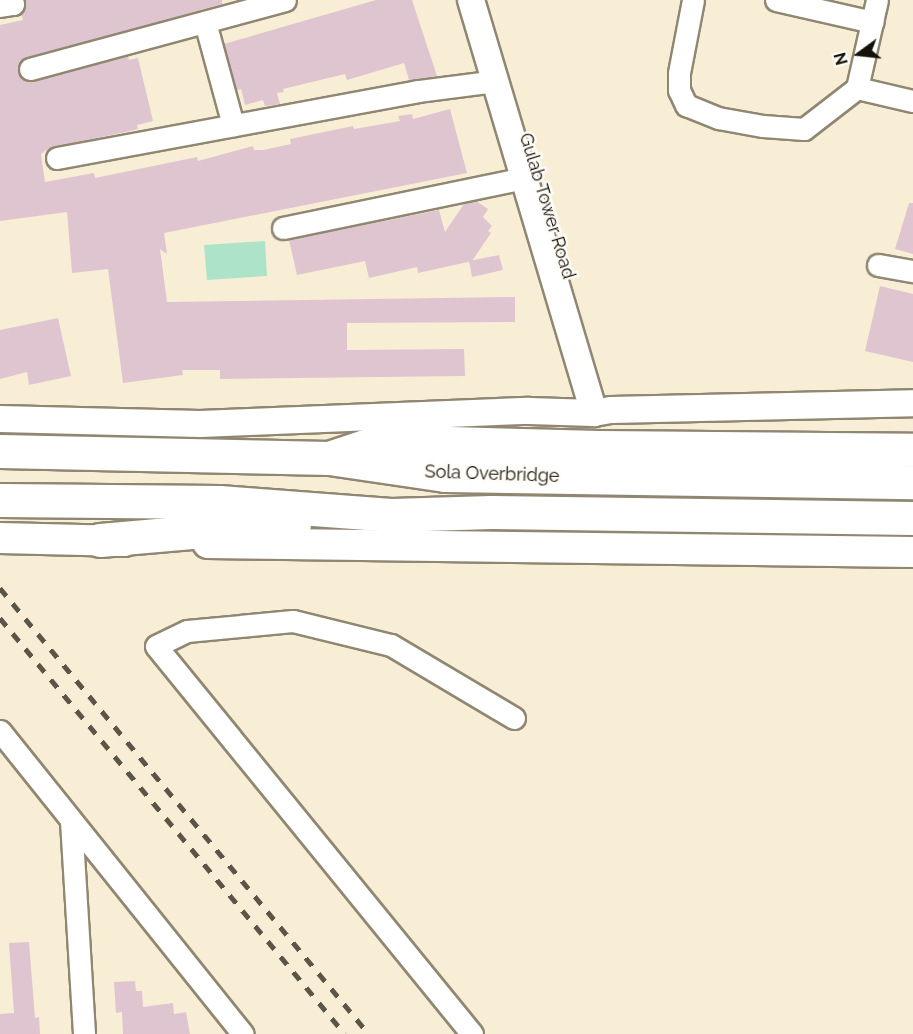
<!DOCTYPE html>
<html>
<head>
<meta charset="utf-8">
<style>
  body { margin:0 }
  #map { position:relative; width:913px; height:1034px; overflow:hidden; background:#f8eed6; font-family:Raleway,sans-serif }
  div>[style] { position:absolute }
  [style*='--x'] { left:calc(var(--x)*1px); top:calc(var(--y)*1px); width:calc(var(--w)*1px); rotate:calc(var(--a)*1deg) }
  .green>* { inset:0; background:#ade3c9 }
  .building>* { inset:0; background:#dfc5d0 }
  .roads { filter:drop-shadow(2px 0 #908772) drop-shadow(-2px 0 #908772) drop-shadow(0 2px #908772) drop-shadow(0 -2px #908772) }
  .minor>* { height:21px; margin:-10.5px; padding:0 10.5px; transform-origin:10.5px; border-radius:10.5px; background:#fff }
  .tertiary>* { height:26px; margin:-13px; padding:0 13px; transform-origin:13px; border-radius:13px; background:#fff }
  .secondary>* { height:30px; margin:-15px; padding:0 15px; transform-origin:15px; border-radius:15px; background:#fff }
  .primary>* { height:33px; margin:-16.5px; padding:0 16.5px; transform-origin:16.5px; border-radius:16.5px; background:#fff }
  .trunk>* { height:33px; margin:-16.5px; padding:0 16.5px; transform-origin:16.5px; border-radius:16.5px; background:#fff }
  .rail>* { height:4.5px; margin-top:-2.25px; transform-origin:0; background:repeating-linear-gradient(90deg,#5a5547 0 10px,transparent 0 20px) }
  span { translate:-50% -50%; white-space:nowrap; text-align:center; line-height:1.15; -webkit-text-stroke:5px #fefcf7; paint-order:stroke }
  .street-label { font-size:18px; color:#151209 }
  .north { position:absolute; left:829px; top:24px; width:60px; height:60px; -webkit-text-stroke:4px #fefcf7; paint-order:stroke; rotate:255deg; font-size:16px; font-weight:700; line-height:24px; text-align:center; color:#151209 }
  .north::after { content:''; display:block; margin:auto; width:21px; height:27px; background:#151209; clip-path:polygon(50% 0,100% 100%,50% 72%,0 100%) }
</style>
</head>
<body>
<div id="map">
  <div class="green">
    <i style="clip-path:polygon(265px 241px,267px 276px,207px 280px,204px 245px)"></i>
  </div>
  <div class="building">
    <i style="clip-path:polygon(25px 0,222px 0,222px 4px,21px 60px,18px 73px,26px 81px,33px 81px,128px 56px,129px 60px,138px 58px,153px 121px,137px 125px,138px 129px,130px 131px,49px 148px,41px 154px,45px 182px,94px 173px,95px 178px,197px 157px,198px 161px,253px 146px,254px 150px,263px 150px,291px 144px,290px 139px,353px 126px,354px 129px,400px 121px,398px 116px,412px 114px,413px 119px,450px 109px,467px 173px,164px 233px,167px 254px,160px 249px,167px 302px,515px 297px,515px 322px,347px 323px,347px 350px,464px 349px,465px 376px,220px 379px,220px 370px,182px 370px,183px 375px,123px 383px,108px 269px,72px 273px,67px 212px,0 221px,0 25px,23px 20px,21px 14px)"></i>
    <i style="clip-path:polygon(376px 0,412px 0,437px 76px,409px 80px,404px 63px,347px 80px,345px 74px,283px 89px,284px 92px,277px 93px,280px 104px,265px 106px,263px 100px,245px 105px,241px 89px,237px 90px,224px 44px)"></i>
    <i style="clip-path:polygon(476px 201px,488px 209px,483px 217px,492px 226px,488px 231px,491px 233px,472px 261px,418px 273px,417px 267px,369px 278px,365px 261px,297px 275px,289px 240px,439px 210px,445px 232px,464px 204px)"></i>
    <i style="clip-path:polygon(909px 203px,913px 203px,913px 254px,895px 249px)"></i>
    <i style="clip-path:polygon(499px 255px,503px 270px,472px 277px,469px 261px)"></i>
    <i style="clip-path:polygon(880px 286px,913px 294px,913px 362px,865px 351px)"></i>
    <i style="clip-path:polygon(58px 318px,71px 376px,29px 385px,27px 372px,0 379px,0 330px)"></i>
    <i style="clip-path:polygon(29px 942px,35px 1018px,39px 1017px,40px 1034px,0 1034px,0 1014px,14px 1013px,9px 943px)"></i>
    <i style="clip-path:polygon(135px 981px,136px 991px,142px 991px,143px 1007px,173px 1003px,174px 1014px,186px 1012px,190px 1034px,123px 1034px,122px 1012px,116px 1013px,114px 982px)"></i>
  </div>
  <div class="roads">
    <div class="minor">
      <i style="--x:693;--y:0;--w:74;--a:100.9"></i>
      <i style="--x:679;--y:73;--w:17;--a:90"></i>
      <i style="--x:679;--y:90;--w:17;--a:65"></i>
      <i style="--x:686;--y:105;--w:35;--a:22"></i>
      <i style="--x:718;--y:118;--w:46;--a:10.1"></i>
      <i style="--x:763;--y:126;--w:41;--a:4.2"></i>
      <i style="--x:804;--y:129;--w:67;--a:-37.7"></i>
      <i style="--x:857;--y:88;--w:90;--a:-77.2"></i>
      <i style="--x:776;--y:0;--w:99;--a:12.8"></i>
      <i style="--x:0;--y:6;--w:13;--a:-9"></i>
      <i style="--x:13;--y:4;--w:4;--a:-104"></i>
      <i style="--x:205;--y:22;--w:107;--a:74.8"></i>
      <i style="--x:30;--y:69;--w:264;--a:-15.1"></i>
      <i style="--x:857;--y:88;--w:57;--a:13.1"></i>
      <i style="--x:57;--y:158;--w:367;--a:-10.5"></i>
      <i style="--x:418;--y:91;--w:79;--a:-7.3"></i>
      <i style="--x:283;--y:228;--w:247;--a:-11.7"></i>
      <i style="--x:878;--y:265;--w:36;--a:10"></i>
      <i style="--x:0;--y:731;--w:388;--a:51.3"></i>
      <i style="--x:71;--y:821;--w:213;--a:86.5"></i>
      <i style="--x:472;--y:1034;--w:500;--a:-129.16"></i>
      <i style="--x:156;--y:646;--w:34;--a:-26"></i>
      <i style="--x:187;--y:631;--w:106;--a:-5.4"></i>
      <i style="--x:293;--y:621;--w:101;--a:13.8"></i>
      <i style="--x:391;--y:645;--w:143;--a:30.7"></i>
    </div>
    <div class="tertiary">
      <i style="--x:471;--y:0;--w:431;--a:73.4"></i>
      <i style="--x:0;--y:419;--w:200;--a:1.4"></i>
      <i style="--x:200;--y:424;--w:329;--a:-2.3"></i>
      <i style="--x:529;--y:411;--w:65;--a:1.8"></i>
      <i style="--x:594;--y:413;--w:17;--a:-10"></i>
      <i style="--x:611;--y:410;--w:302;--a:-1.3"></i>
    </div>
    <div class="secondary">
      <i style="--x:0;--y:538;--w:124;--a:1.4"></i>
      <i style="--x:208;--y:543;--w:705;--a:0.73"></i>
    </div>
    <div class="primary">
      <i style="--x:329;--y:458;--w:54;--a:-18.4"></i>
      <i style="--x:380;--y:441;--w:219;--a:1.6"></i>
      <i style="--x:599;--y:447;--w:314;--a:0.5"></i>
    </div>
    <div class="trunk">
      <i style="--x:0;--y:451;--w:329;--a:1.2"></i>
      <i style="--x:329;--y:458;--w:117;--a:8.3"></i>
      <i style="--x:445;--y:475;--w:468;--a:0.9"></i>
      <i style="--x:0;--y:500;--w:219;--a:0.5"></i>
      <i style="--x:219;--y:502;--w:172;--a:4.3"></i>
      <i style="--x:391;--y:515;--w:100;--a:-1.7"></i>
      <i style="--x:491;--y:512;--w:422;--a:0.8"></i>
      <i style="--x:100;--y:540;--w:195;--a:-5"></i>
    </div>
  </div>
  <div class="rail">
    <i style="--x:0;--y:588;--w:579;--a:50.4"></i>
    <i style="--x:0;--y:618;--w:540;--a:50.33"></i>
  </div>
  <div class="street-label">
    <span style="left:547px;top:206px;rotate:73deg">Gulab Tower Road</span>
    <span style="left:492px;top:474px;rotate:2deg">Sola Overbridge</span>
  </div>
  <div class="north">N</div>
</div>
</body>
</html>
